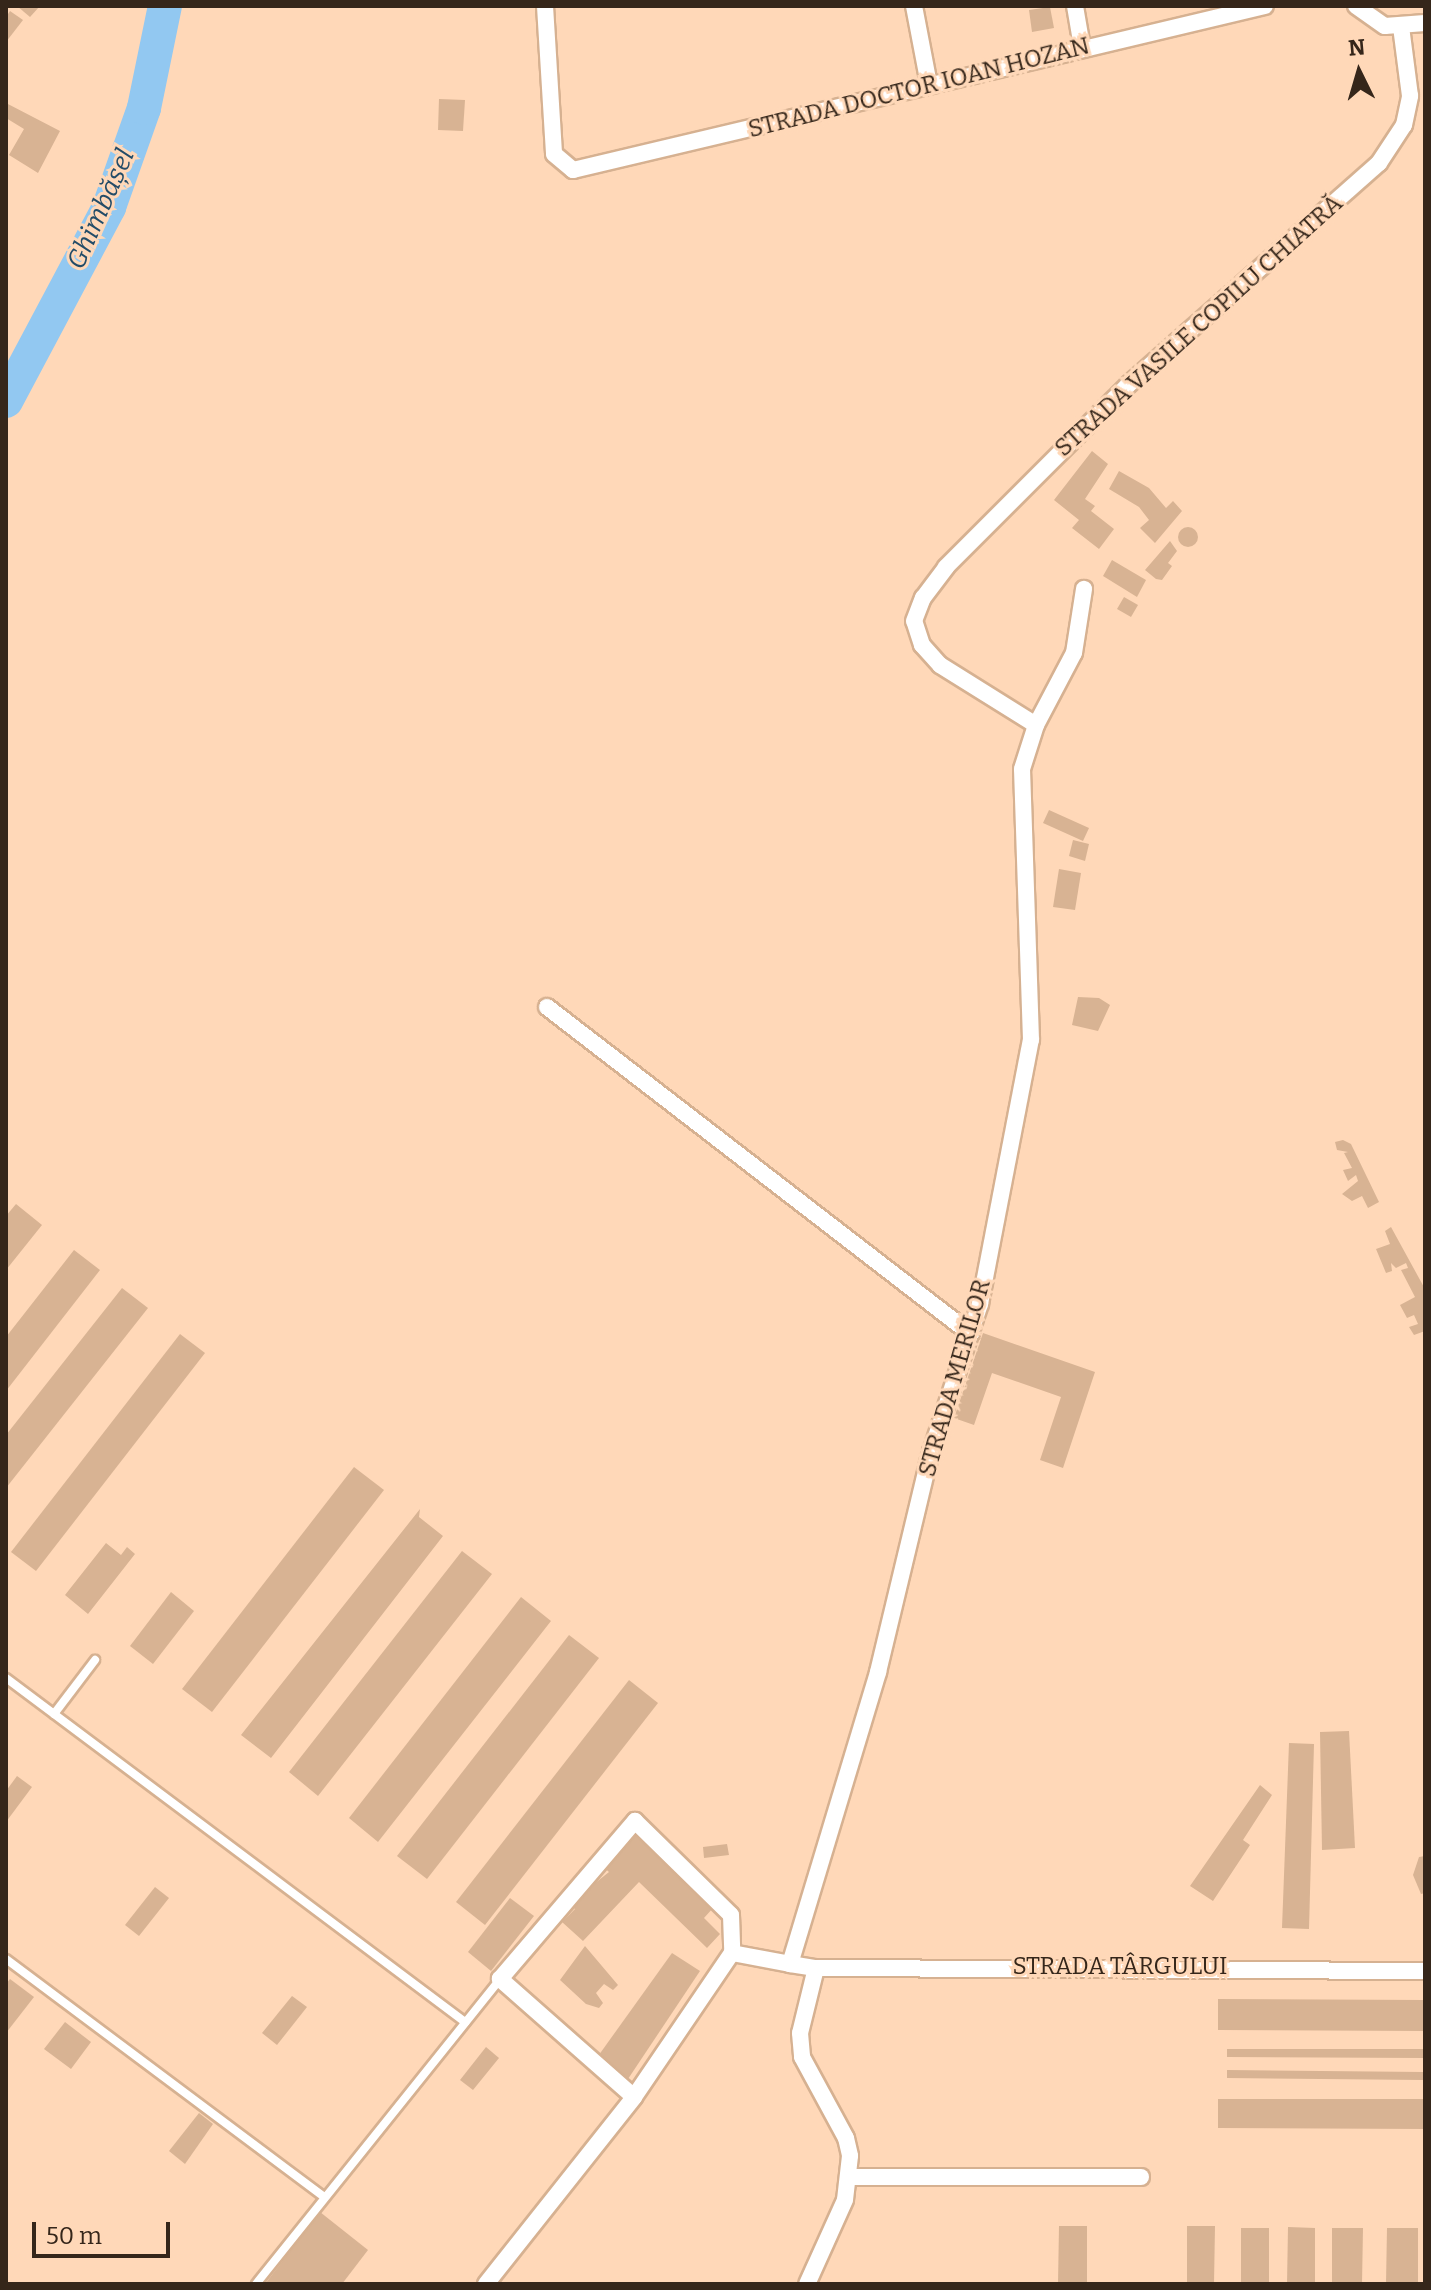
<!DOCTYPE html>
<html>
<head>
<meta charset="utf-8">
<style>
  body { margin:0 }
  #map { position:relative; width:1431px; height:2290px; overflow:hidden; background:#ffd8b8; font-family:Bitter,serif }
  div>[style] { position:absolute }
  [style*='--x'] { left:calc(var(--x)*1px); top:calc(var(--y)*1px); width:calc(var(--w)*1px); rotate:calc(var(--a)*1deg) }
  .river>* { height:34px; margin:-17px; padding:0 17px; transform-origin:17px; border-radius:17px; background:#92c8f1 }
  .building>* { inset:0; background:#d8b393 }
  .round { border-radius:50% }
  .roads { filter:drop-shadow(2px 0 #d6b191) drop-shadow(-2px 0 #d6b191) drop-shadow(0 2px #d6b191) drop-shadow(0 -2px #d6b191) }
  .service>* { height:8px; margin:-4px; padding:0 4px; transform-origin:4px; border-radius:4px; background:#fff }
  .minor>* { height:16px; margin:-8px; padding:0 8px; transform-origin:8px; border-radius:8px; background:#fff }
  span { translate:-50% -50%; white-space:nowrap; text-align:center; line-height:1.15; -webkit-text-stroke:6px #ffd8b8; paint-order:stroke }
  .street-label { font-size:24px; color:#35261a }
  .water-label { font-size:26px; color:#234c68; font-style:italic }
  .frame { position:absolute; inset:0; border:8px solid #35261a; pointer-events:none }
  .north { position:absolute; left:1319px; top:32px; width:80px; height:80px; -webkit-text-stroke:6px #ffd8b8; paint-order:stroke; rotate:355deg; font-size:22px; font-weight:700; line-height:32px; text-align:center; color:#35261a }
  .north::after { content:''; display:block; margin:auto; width:28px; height:36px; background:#35261a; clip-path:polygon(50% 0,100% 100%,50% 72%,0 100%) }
  .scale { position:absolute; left:32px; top:2222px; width:138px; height:36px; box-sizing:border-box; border:4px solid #35261a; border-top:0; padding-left:10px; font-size:24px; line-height:28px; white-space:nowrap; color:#35261a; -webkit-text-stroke:6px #ffd8b8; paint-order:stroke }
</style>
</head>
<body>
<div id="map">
  <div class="river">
    <i style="--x:6;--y:401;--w:220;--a:-62"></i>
    <i style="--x:109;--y:207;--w:105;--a:-70.5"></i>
    <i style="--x:144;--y:108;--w:104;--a:-78.4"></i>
  </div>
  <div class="building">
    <i style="clip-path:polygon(17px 6px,40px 6px,30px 17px)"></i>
    <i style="clip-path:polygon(1050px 7px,1054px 28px,1032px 32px,1029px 10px)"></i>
    <i style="clip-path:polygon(10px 11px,23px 20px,6px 42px,6px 17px)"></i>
    <i style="clip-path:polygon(439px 99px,465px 100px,463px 131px,438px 130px)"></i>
    <i style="clip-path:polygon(6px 103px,60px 131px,38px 173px,9px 155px,24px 129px,6px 118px)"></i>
    <i style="clip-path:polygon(1092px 451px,1108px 464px,1085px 499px,1095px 506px,1091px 511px,1114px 529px,1099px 549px,1072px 528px,1079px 520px,1054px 500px)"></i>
    <i style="clip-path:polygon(1119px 471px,1149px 488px,1166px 508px,1173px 501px,1182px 511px,1155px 543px,1140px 528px,1149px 520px,1139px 507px,1109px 489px)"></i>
    <i class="round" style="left:1178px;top:527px;width:20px;height:20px"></i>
    <i style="clip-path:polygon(1170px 541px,1177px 551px,1168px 563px,1172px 566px,1162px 580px,1156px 579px,1145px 570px)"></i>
    <i style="clip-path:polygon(1112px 560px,1146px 580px,1137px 597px,1103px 576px)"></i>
    <i style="clip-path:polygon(1124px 597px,1138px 605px,1131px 617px,1117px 609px)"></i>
    <i style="clip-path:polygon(1049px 810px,1089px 828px,1083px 841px,1043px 823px)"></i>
    <i style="clip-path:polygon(1073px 840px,1089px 844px,1085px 861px,1069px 856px)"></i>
    <i style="clip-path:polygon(1059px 869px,1081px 873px,1075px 910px,1053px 907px)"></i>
    <i style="clip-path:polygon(1078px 997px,1099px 998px,1110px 1005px,1098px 1031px,1072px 1025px)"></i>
    <i style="clip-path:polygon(1343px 1140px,1351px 1144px,1379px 1202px,1368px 1208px,1362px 1196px,1352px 1201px,1342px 1194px,1358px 1181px,1356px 1175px,1348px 1181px,1343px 1170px,1352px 1168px,1344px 1153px,1348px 1152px,1337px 1150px,1335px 1142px)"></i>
    <i style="clip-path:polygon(16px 1204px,42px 1225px,6px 1270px,6px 1216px)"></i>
    <i style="clip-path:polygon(1391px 1227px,1425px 1289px,1425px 1331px,1414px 1335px,1409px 1327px,1418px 1324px,1414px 1315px,1407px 1318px,1400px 1305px,1415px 1297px,1401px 1270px,1408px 1268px,1406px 1263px,1396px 1268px,1391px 1263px,1392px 1271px,1386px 1273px,1376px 1249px,1390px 1244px,1385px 1231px)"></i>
    <i style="clip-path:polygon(74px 1250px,100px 1270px,6px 1391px,6px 1337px)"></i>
    <i style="clip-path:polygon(122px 1288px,148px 1308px,6px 1488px,6px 1435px)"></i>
    <i style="clip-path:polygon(983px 1333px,1095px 1372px,1063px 1468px,1040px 1460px,1061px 1397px,992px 1373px,974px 1425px,954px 1418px)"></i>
    <i style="clip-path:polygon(180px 1334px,205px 1353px,36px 1571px,11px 1552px)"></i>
    <i style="clip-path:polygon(354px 1467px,384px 1490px,212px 1712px,182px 1689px)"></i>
    <i style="clip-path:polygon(420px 1509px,419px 1517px,443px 1536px,271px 1758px,241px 1735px)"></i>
    <i style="clip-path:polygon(106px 1543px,121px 1555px,127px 1547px,135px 1554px,88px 1614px,65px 1595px)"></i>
    <i style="clip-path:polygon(462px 1551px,492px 1574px,318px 1796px,289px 1772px)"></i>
    <i style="clip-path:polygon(171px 1592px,194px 1611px,153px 1664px,130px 1646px)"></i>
    <i style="clip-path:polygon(521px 1597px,551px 1621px,378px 1842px,349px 1818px)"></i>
    <i style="clip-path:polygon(569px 1635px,599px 1658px,427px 1879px,397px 1856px)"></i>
    <i style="clip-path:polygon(629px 1680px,658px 1703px,485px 1925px,456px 1902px)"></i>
    <i style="clip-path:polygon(1349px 1731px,1355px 1848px,1322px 1850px,1320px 1732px)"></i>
    <i style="clip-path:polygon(1289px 1743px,1314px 1744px,1309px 1929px,1282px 1928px)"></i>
    <i style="clip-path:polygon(17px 1776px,32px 1787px,6px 1822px,6px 1791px)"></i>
    <i style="clip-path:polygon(1260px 1785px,1272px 1795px,1243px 1840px,1250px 1845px,1213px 1901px,1190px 1886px)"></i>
    <i style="clip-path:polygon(630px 1829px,713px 1908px,704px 1918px,720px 1934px,707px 1948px,639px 1882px,583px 1941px,562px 1922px,575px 1909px,569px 1904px,609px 1872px,599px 1863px)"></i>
    <i style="clip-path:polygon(727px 1844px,729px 1855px,704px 1858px,703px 1847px)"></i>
    <i style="clip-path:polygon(1425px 1856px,1425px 1893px,1421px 1894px,1413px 1875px,1419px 1857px)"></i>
    <i style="clip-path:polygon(155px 1887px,169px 1898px,139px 1936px,125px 1925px)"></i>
    <i style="clip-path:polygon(510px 1898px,534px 1916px,491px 1971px,468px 1952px)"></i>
    <i style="clip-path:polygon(585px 1946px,618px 1985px,613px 1990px,604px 1984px,596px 1993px,603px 2003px,599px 2008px,586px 2004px,560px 1980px)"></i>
    <i style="clip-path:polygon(672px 1953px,700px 1971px,626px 2082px,596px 2059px)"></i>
    <i style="clip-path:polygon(10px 1979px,34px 1997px,6px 2033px,6px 1984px)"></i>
    <i style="clip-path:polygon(292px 1996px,307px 2007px,277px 2045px,262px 2033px)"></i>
    <i style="clip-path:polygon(1218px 1999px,1425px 2000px,1425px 2031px,1218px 2030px)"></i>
    <i style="clip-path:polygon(65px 2022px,91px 2042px,71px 2069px,44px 2049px)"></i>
    <i style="clip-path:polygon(486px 2047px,499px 2058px,473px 2090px,460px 2080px)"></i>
    <i style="clip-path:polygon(1227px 2049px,1424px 2049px,1424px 2058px,1227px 2057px)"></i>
    <i style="clip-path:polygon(1227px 2070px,1423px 2072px,1423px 2080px,1227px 2078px)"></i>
    <i style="clip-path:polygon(1218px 2099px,1425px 2099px,1425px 2129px,1218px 2128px)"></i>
    <i style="clip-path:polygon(199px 2113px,213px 2124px,185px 2164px,169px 2151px)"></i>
    <i style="clip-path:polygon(320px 2212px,368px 2250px,342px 2284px,265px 2284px)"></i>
    <i style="clip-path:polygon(1059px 2226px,1087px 2226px,1087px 2284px,1058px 2284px)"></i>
    <i style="clip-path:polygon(1187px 2226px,1215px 2226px,1214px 2284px,1187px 2284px)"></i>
    <i style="clip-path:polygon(1288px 2227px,1315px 2228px,1315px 2284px,1287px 2284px)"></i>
    <i style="clip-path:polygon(1241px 2228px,1269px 2228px,1269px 2284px,1241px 2284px)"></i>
    <i style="clip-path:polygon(1332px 2228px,1363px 2228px,1362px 2284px,1332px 2284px)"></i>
    <i style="clip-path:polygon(1387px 2228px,1418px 2228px,1418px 2284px,1386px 2284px)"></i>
  </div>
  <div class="roads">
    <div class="service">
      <i style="--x:6;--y:1678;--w:574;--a:36.85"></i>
      <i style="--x:54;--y:1714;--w:68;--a:-52.8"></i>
      <i style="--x:6;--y:1959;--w:397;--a:36.8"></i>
      <i style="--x:256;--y:2284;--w:391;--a:-51.3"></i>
    </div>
    <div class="minor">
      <i style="--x:545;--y:6;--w:148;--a:86.5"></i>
      <i style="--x:554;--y:154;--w:25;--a:40"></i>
      <i style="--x:573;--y:170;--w:711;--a:-13.33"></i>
      <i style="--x:914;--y:6;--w:80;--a:79.2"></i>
      <i style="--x:1075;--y:6;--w:42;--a:80.3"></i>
      <i style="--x:1356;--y:6;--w:35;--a:35"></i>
      <i style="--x:1385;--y:26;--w:40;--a:-4.3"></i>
      <i style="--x:1036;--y:725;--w:113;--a:-148"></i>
      <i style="--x:940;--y:665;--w:27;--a:-132"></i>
      <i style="--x:922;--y:645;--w:25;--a:-108"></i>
      <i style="--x:914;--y:621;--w:25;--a:-69"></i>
      <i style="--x:923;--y:598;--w:39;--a:-53"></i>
      <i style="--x:946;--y:567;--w:257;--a:-45"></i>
      <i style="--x:1128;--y:385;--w:335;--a:-41.5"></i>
      <i style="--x:1379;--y:163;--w:45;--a:-56.7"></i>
      <i style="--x:1404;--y:125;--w:30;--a:-78"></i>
      <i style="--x:1410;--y:96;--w:70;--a:-97.4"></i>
      <i style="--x:547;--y:1007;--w:535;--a:37.64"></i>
      <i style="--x:790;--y:1964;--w:26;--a:9"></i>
      <i style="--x:816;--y:1968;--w:67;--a:103.8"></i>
      <i style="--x:800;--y:2033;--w:24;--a:85"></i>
      <i style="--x:802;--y:2057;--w:92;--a:61.5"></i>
      <i style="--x:846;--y:2138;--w:18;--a:77"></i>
      <i style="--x:850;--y:2156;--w:44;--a:96.5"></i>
      <i style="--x:845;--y:2200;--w:92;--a:114.3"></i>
      <i style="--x:816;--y:1968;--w:609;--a:0.28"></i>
      <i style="--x:634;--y:2097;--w:174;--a:-55.8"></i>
      <i style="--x:732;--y:1953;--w:59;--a:10.7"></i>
      <i style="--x:790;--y:1964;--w:305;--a:-73.2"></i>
      <i style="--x:878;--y:1672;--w:226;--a:-76.5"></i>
      <i style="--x:931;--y:1452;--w:156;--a:-71.7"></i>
      <i style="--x:980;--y:1304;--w:269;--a:-79.1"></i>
      <i style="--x:1031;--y:1040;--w:271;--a:-91.9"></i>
      <i style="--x:1022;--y:769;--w:46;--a:-72.3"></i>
      <i style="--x:1036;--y:725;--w:81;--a:-62.2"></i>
      <i style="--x:1074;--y:653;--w:65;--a:-81.1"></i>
      <i style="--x:851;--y:2177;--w:290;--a:0"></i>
      <i style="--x:486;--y:2284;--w:238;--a:-51.6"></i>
      <i style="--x:634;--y:2097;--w:179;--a:-138.6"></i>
      <i style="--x:500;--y:1979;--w:208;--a:-49.5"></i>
      <i style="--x:635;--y:1821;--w:134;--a:44.4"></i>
      <i style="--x:731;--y:1915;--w:38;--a:88"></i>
    </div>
  </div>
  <div class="street-label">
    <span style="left:919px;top:88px;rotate:-14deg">STRADA DOCTOR IOAN HOZAN</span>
    <span style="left:1199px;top:326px;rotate:-42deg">STRADA VASILE COPILU CHIATRĂ</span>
    <span style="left:955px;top:1378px;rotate:-74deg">STRADA MERILOR</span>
    <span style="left:1120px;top:1967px">STRADA TÂRGULUI</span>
  </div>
  <div class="water-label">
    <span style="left:101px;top:209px;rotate:-66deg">Ghimbășel</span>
  </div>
  <div class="frame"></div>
  <div class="north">N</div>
  <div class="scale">50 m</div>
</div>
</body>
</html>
